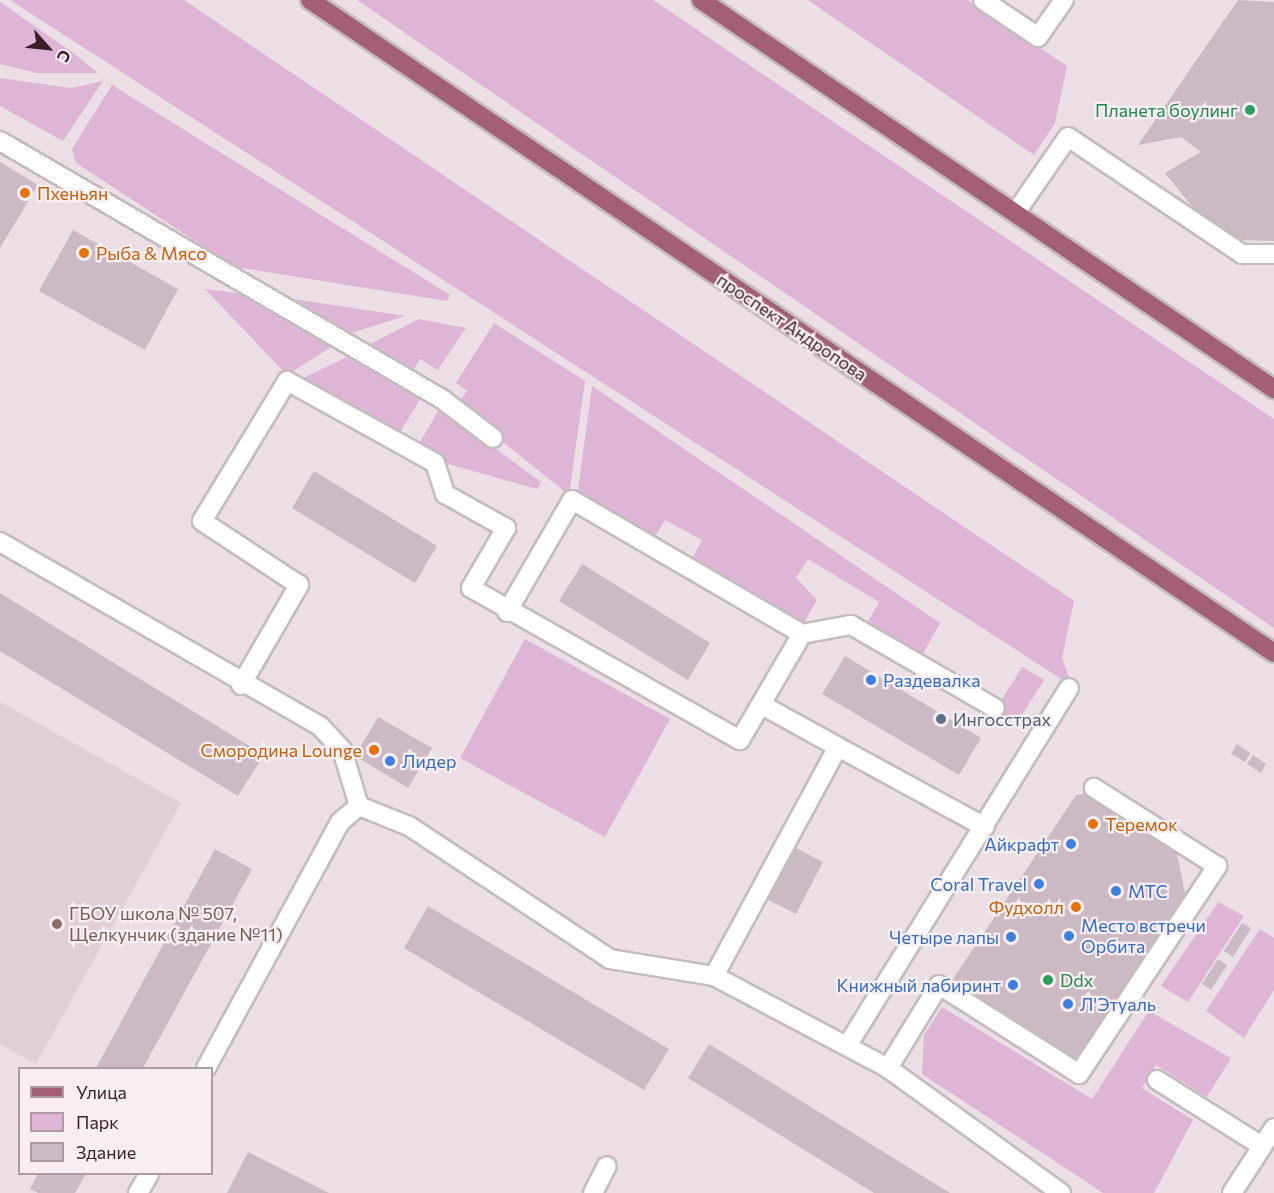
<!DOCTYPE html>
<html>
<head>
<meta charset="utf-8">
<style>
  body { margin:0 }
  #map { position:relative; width:1274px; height:1193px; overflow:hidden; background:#ebdee5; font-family:Commissioner,sans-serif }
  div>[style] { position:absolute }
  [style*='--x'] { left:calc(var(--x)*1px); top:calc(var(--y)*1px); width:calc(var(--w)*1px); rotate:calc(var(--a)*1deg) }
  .built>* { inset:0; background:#dfcfd7 }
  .green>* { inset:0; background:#deb4d7 }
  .building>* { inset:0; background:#cbbac3 }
  .roads { filter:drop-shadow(2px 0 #c4bcbf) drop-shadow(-2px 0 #c4bcbf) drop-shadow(0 2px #c4bcbf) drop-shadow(0 -2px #c4bcbf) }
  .minor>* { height:18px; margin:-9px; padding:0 9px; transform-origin:9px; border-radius:9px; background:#fff }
  .major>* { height:18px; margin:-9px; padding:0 9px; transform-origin:9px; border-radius:9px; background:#a45f78 }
  .dots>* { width:16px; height:16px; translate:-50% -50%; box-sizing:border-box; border:3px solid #f7eef4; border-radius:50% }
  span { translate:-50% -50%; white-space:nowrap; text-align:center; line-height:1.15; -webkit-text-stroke:4.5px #f7eef4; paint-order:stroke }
  .leisure-label { font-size:18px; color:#27864d }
  .right { translate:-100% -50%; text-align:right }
  .left { translate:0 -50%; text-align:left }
  .food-label { font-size:18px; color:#c56008 }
  .street-label { font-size:18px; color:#3b1e29 }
  .shop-label { font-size:18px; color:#366cbe }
  .service-label { font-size:18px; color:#4e5e75 }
  .education-label { font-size:18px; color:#785e54 }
  .legend { position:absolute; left:18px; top:1067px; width:195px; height:108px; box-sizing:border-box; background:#f7eef4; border:2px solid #ac9ba3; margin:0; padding:8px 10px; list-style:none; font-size:18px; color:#3b1e29 }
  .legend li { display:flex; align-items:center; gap:12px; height:30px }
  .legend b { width:30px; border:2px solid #ac9ba3 }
  .north { position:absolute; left:18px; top:18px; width:60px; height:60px; -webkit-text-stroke:4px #f7eef4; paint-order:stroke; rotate:117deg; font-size:16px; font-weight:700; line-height:24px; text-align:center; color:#3b1e29 }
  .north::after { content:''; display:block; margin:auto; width:21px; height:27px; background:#3b1e29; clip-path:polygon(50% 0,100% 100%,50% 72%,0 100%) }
</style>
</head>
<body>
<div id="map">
  <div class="built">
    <i style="clip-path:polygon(0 702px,181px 803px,36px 1064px,0 1044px)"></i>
  </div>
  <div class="green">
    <i style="clip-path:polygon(10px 0,184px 0,1074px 601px,1062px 658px,1072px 686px)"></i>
    <i style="clip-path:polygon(357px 0,653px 0,1274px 419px,1274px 628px)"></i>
    <i style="clip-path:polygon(808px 0,968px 0,1067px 66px,1055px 123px,1034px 155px)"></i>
    <i style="clip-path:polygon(0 2px,72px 52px,98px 73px,37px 73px,0 64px)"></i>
    <i style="clip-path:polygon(0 78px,71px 88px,103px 81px,63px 141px,0 106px)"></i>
    <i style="clip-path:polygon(112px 85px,450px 295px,447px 301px,235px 267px,76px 163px,72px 149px)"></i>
    <i style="clip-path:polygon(205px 289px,252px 295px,336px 344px,287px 375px)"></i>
    <i style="clip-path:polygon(274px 296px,405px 316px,342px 336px)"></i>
    <i style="clip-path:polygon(419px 319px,466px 328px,438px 370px,420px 359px,411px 374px,364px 347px)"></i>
    <i style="clip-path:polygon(494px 323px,585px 381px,569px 495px,457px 405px,467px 391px,456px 383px)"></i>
    <i style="clip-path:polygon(353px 354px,423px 395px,397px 437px,295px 382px)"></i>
    <i style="clip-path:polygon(592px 386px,940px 623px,920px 659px,865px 627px,879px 602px,808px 559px,796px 578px,817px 600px,800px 630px,690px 563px,702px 540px,665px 520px,652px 542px,577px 498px)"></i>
    <i style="clip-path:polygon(440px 408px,541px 482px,537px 489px,441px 462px,417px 447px)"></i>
    <i style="clip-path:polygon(525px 639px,670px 719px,605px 837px,460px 758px)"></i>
    <i style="clip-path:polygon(1022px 667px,1044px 680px,1017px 723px,996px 709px)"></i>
    <i style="clip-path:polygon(1218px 902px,1244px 916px,1188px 1002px,1161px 986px)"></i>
    <i style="clip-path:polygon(1260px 929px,1274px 938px,1274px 990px,1244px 1038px,1206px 1011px)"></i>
    <i style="clip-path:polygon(942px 1007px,1092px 1099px,1149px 1011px,1231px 1058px,1207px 1097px,1156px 1065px,1142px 1088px,1193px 1120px,1154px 1193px,1103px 1193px,922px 1074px,924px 1035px)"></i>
  </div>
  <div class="building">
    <i style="clip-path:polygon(1238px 0,1274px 2px,1274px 241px,1243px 240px,1198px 214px,1165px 173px,1201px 152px,1181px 137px,1138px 145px)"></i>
    <i style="clip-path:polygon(0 162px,38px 185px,0 248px)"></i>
    <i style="clip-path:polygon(73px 230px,178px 289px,145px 350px,39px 291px)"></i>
    <i style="clip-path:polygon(314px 471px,437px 546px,415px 583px,292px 508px)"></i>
    <i style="clip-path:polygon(582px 564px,710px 643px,688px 680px,559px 601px)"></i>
    <i style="clip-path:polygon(0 593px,264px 755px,238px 796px,0 651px)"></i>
    <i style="clip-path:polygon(845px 656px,981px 738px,959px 775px,822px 694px)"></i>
    <i style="clip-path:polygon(378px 717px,432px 748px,408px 788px,355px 756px)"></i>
    <i style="clip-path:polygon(1237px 744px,1250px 753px,1245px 762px,1231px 754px)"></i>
    <i style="clip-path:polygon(1253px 755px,1266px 764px,1261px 773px,1247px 764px)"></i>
    <i style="clip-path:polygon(1084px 794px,1177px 853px,1185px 893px,1077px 1058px,1069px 1060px,953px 979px,1076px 795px)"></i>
    <i style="clip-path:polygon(790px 845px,823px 862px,796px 914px,763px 897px)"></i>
    <i style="clip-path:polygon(215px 849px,252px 869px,143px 1068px,96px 1068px)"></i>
    <i style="clip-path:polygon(428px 906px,669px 1049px,644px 1090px,404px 948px)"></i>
    <i style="clip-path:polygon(1242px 923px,1251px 928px,1233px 957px,1224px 951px)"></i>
    <i style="clip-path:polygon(1218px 959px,1227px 965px,1211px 990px,1202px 984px)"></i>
    <i style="clip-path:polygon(709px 1044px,950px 1193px,874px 1193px,688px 1078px)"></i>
    <i style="clip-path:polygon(248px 1152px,329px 1193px,227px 1193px)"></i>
    <i style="clip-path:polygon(38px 1174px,86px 1174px,75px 1193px,38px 1193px,30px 1189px)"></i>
  </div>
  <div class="roads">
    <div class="minor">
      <i style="--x:983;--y:0;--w:66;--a:33.9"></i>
      <i style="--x:1038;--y:37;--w:45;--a:-54.9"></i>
      <i style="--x:0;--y:141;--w:512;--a:30.27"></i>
      <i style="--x:442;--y:399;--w:64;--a:37.4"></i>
      <i style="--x:1016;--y:212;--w:91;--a:-55.3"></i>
      <i style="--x:1068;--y:137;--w:210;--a:33.9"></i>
      <i style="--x:1242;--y:254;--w:32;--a:0"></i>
      <i style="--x:0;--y:542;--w:369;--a:29.9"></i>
      <i style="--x:320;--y:726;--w:33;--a:47"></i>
      <i style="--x:342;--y:750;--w:59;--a:73.1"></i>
      <i style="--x:507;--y:612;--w:129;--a:-59.9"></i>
      <i style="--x:572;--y:500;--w:266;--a:30.2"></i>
      <i style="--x:241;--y:685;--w:116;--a:-59.9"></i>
      <i style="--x:299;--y:585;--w:116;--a:-146.6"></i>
      <i style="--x:202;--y:521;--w:164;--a:-58.7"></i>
      <i style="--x:287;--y:381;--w:169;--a:29"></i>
      <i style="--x:435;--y:463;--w:33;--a:72"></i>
      <i style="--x:445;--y:494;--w:70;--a:29.1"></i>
      <i style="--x:506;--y:528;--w:69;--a:120.3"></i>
      <i style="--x:471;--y:588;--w:309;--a:29.5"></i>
      <i style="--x:740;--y:740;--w:123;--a:-59.7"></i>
      <i style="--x:802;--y:634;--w:50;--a:-10.4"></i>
      <i style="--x:851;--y:625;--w:166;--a:30"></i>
      <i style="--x:838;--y:747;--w:167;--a:28.6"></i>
      <i style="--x:714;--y:976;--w:260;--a:-61.6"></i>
      <i style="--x:838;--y:747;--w:87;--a:-151.1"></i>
      <i style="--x:847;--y:1046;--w:421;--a:-58.2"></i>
      <i style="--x:206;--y:1068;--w:280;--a:-61.4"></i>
      <i style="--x:340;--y:822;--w:25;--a:-40"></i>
      <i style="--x:359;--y:806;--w:54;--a:21.8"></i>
      <i style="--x:409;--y:826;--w:241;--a:33.5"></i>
      <i style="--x:610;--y:959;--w:105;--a:9.3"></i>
      <i style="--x:714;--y:976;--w:197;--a:27.9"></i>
      <i style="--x:1157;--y:1080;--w:124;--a:32.2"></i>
      <i style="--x:138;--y:1193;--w:22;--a:-60"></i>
      <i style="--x:593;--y:1193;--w:30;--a:-63"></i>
      <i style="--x:1061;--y:1193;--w:213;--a:-144.2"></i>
      <i style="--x:888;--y:1068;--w:97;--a:-58.4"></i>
      <i style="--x:939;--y:985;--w:166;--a:32.4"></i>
      <i style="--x:1079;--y:1074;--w:250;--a:-56.4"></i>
      <i style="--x:1217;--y:866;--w:146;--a:-147.6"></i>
      <i style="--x:1232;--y:1193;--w:77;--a:-57.1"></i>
    </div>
    <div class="major">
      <i style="--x:310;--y:0;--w:1164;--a:34.11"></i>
      <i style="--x:701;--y:0;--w:693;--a:34.17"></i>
    </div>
  </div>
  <div class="dots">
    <i style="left:1250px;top:110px;background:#2e9e5b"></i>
    <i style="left:25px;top:193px;background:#e8710a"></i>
    <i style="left:84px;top:253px;background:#e8710a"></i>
    <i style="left:871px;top:680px;background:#3f7fe0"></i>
    <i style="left:941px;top:719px;background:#5c6f8a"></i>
    <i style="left:374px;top:750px;background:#e8710a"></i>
    <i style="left:390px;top:761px;background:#3f7fe0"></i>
    <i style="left:1093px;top:824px;background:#e8710a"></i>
    <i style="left:1071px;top:844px;background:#3f7fe0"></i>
    <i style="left:1039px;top:884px;background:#3f7fe0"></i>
    <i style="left:1116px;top:891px;background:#3f7fe0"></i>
    <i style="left:1076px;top:907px;background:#e8710a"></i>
    <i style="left:57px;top:924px;background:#8d6e63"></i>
    <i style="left:1069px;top:936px;background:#3f7fe0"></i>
    <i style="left:1011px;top:937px;background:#3f7fe0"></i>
    <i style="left:1048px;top:980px;background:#2e9e5b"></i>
    <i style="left:1013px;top:985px;background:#3f7fe0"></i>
    <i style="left:1068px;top:1004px;background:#3f7fe0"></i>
  </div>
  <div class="leisure-label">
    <span class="right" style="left:1238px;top:110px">Планета боулинг</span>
    <span class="left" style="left:1060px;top:980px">Ddx</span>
  </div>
  <div class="food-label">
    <span class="left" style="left:37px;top:193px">Пхеньян</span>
    <span class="left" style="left:96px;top:253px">Рыба &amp; Мясо</span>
    <span class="right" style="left:362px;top:750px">Смородина Lounge</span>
    <span class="left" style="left:1105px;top:824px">Теремок</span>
    <span class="right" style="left:1064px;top:907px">Фудхолл</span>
  </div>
  <div class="street-label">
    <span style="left:792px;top:327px;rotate:34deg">проспект Андропова</span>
  </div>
  <div class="shop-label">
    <span class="left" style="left:883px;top:680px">Раздевалка</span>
    <span class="left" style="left:402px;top:761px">Лидер</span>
    <span class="right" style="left:1059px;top:844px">Айкрафт</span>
    <span class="right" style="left:1027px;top:884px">Coral Travel</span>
    <span class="left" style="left:1128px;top:891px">МТС</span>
    <span class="left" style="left:1081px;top:936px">Место встречи<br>Орбита</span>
    <span class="right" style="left:999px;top:937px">Четыре лапы</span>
    <span class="right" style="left:1001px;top:985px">Книжный лабиринт</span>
    <span class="left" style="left:1080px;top:1004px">Л'Этуаль</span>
  </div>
  <div class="service-label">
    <span class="left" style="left:953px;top:719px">Ингосстрах</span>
  </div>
  <div class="education-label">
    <span class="left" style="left:69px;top:924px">ГБОУ школа № 507,<br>Щелкунчик (здание №11)</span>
  </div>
  <ul class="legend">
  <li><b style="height:8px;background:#a45f78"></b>Улица</li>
  <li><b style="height:16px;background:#deb4d7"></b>Парк</li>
  <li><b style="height:16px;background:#cbbac3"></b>Здание</li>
  </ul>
  <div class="north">С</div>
</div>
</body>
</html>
